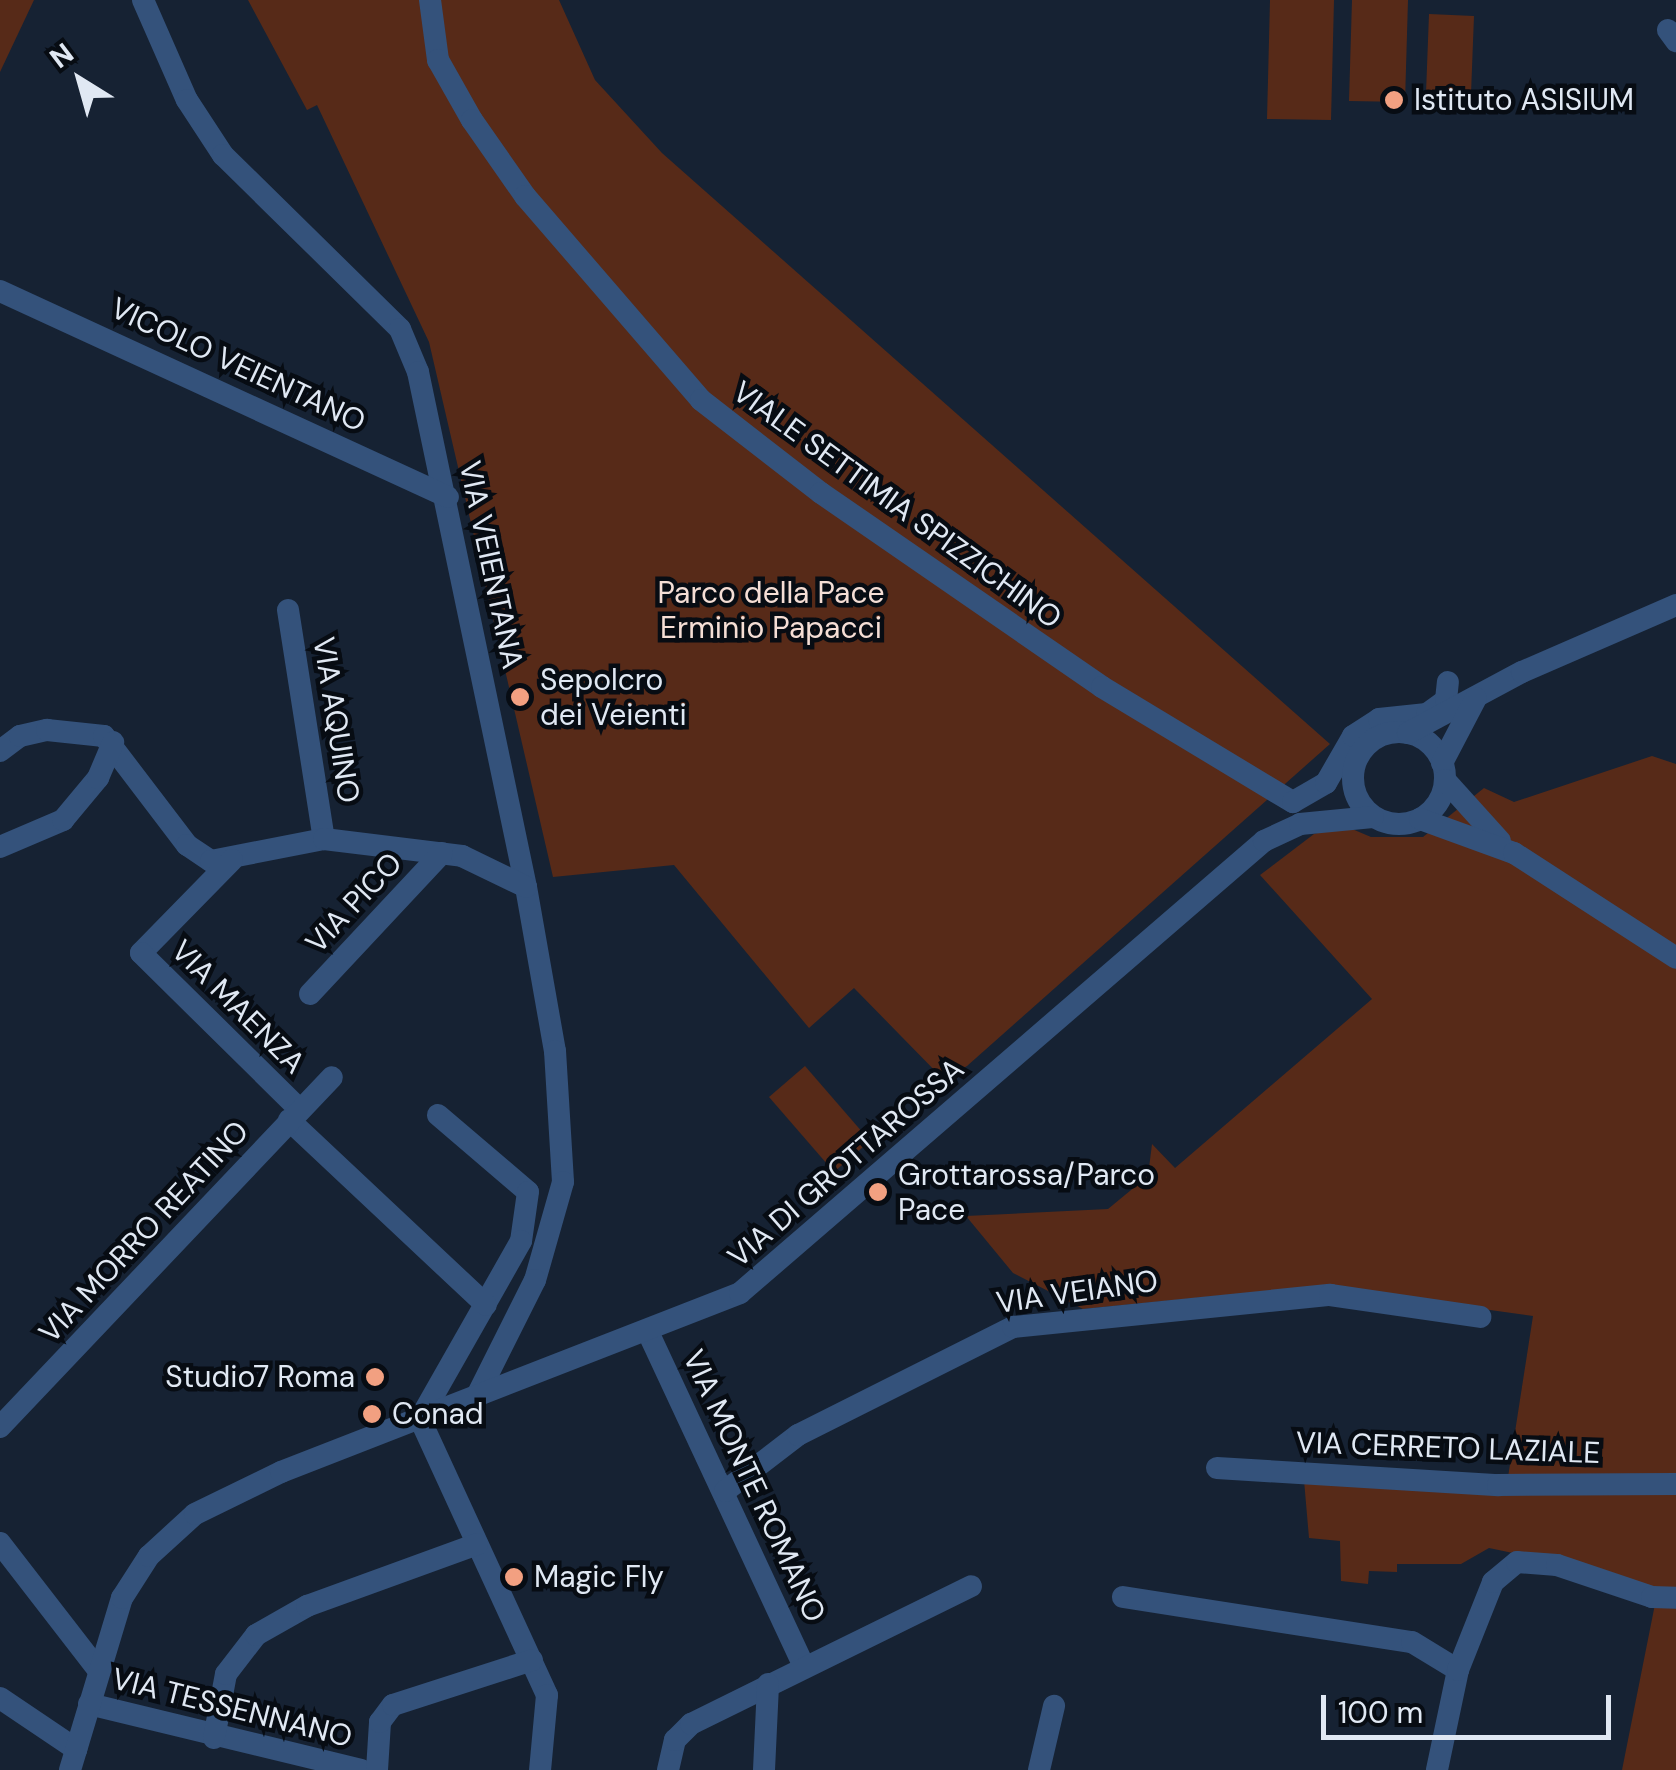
<!DOCTYPE html>
<html>
<head>
<meta charset="utf-8">
<style>
  body { margin:0 }
  #map { position:relative; width:1676px; height:1770px; overflow:hidden; background:#162233; font-family:"DM Sans",sans-serif }
  div>[style] { position:absolute }
  [style*='--x'] { left:calc(var(--x)*1px); top:calc(var(--y)*1px); width:calc(var(--w)*1px); rotate:calc(var(--a)*1deg) }
  .green>* { inset:0; background:#572a18 }
  .minor>* { height:22px; margin:-11px; padding:0 11px; transform-origin:11px; border-radius:11px; background:#34527b }
  .minor>.ring { margin:-11px; padding:0; box-sizing:content-box; background:none; border:22px solid #34527b; border-radius:50% }
  .dots>* { width:28px; height:28px; translate:-50% -50%; box-sizing:border-box; border:5px solid #070c13; border-radius:50% }
  span { translate:-50% -50%; white-space:nowrap; text-align:center; line-height:1.15; -webkit-text-stroke:9px #070c13; paint-order:stroke }
  .poi-label { font-size:30px; color:#e0e8f3 }
  .left { translate:0 -50%; text-align:left }
  .right { translate:-100% -50%; text-align:right }
  .street-label { font-size:30px; color:#e0e8f3 }
  .park-label { font-size:30px; color:#f5ded5 }
  .north { position:absolute; left:30px; top:30px; width:100px; height:100px; -webkit-text-stroke:8px #070c13; paint-order:stroke; rotate:323deg; font-size:28px; font-weight:700; line-height:40px; text-align:center; color:#e0e8f3 }
  .north::after { content:''; display:block; margin:auto; width:35px; height:45px; background:#e0e8f3; clip-path:polygon(50% 0,100% 100%,50% 72%,0 100%) }
  .scale { position:absolute; left:1321px; top:1695px; width:290px; height:45px; box-sizing:border-box; border:5px solid #e0e8f3; border-top:0; padding-left:12px; font-size:30px; line-height:35px; white-space:nowrap; color:#e0e8f3; -webkit-text-stroke:8px #070c13; paint-order:stroke }
</style>
</head>
<body>
<div id="map">
  <div class="green">
    <i style="clip-path:polygon(0 0,34px 0,0 72px)"></i>
    <i style="clip-path:polygon(248px 0,559px 0,595px 80px,662px 153px,1330px 744px,967px 1066px,944px 1080px,854px 988px,809px 1028px,674px 865px,553px 877px,429px 342px,317px 105px,307px 110px)"></i>
    <i style="clip-path:polygon(1270px 0,1334px 0,1331px 120px,1267px 119px)"></i>
    <i style="clip-path:polygon(1352px 0,1408px 0,1405px 102px,1349px 101px)"></i>
    <i style="clip-path:polygon(1429px 14px,1474px 16px,1471px 94px,1426px 93px)"></i>
    <i style="clip-path:polygon(1652px 756px,1676px 764px,1676px 1770px,1622px 1770px,1657px 1594px,1609px 1573px,1489px 1548px,1461px 1564px,1397px 1564px,1397px 1572px,1369px 1571px,1368px 1584px,1341px 1581px,1340px 1541px,1309px 1538px,1304px 1480px,1506px 1490px,1533px 1316px,1318px 1286px,1083px 1309px,1013px 1273px,966px 1216px,1108px 1209px,1148px 1176px,1152px 1144px,1175px 1168px,1372px 999px,1260px 875px,1314px 834px,1345px 826px,1371px 837px,1423px 837px,1484px 788px,1514px 802px)"></i>
    <i style="clip-path:polygon(805px 1066px,870px 1141px,834px 1172px,769px 1097px)"></i>
  </div>
  <div class="minor">
    <i style="--x:143;--y:0;--w:109;--a:66.3"></i>
    <i style="--x:187;--y:100;--w:66;--a:56.8"></i>
    <i style="--x:223;--y:155;--w:248;--a:44.5"></i>
    <i style="--x:400;--y:329;--w:47;--a:67.3"></i>
    <i style="--x:418;--y:372;--w:526;--a:78.16"></i>
    <i style="--x:526;--y:887;--w:167;--a:80"></i>
    <i style="--x:555;--y:1051;--w:131;--a:86.5"></i>
    <i style="--x:563;--y:1182;--w:102;--a:105.9"></i>
    <i style="--x:535;--y:1280;--w:132;--a:116.6"></i>
    <i style="--x:430;--y:0;--w:61;--a:82.4"></i>
    <i style="--x:438;--y:60;--w:69;--a:60.5"></i>
    <i style="--x:472;--y:120;--w:93;--a:55.1"></i>
    <i style="--x:525;--y:196;--w:269;--a:49.2"></i>
    <i style="--x:701;--y:400;--w:152;--a:37.8"></i>
    <i style="--x:821;--y:493;--w:341;--a:34.6"></i>
    <i style="--x:1102;--y:687;--w:223;--a:31.1"></i>
    <i style="--x:1293;--y:802;--w:38;--a:-30"></i>
    <i style="--x:1326;--y:783;--w:54;--a:-60.1"></i>
    <i style="--x:1353;--y:736;--w:31;--a:-33"></i>
    <i style="--x:1379;--y:719;--w:48;--a:-5.9"></i>
    <i style="--x:1427;--y:714;--w:24;--a:-36"></i>
    <i style="--x:1446;--y:700;--w:18;--a:-84"></i>
    <i style="--x:1668;--y:30;--w:14;--a:54"></i>
    <i style="--x:0;--y:291;--w:493;--a:24.7"></i>
    <i style="--x:288;--y:610;--w:232;--a:81.1"></i>
    <i class="ring" style="left:1353px;top:732px;width:70px;height:70px"></i>
    <i style="--x:1408;--y:733;--w:129;--a:-28.2"></i>
    <i style="--x:1522;--y:672;--w:168;--a:-23.5"></i>
    <i style="--x:0;--y:751;--w:25;--a:-37"></i>
    <i style="--x:20;--y:736;--w:28;--a:-13"></i>
    <i style="--x:47;--y:730;--w:57;--a:6"></i>
    <i style="--x:104;--y:736;--w:137;--a:52.7"></i>
    <i style="--x:187;--y:845;--w:29;--a:34"></i>
    <i style="--x:211;--y:861;--w:115;--a:-11"></i>
    <i style="--x:324;--y:839;--w:139;--a:7"></i>
    <i style="--x:462;--y:856;--w:71;--a:25.8"></i>
    <i style="--x:1442;--y:763;--w:73;--a:-62.4"></i>
    <i style="--x:1445;--y:780;--w:82;--a:48"></i>
    <i style="--x:1420;--y:819;--w:100;--a:19.9"></i>
    <i style="--x:1514;--y:853;--w:193;--a:32.9"></i>
    <i style="--x:0;--y:847;--w:69;--a:-23.2"></i>
    <i style="--x:63;--y:820;--w:55;--a:-50.2"></i>
    <i style="--x:98;--y:778;--w:39;--a:-67"></i>
    <i style="--x:232;--y:860;--w:130;--a:134.4"></i>
    <i style="--x:141;--y:953;--w:223;--a:44.6"></i>
    <i style="--x:310;--y:994;--w:193;--a:-46.9"></i>
    <i style="--x:438;--y:1115;--w:118;--a:40.5"></i>
    <i style="--x:528;--y:1192;--w:49;--a:98.1"></i>
    <i style="--x:521;--y:1241;--w:205;--a:119.6"></i>
    <i style="--x:420;--y:1419;--w:304;--a:65.3"></i>
    <i style="--x:547;--y:1695;--w:75;--a:95.3"></i>
    <i style="--x:289;--y:1120;--w:270;--a:43.2"></i>
    <i style="--x:648;--y:1332;--w:369;--a:65"></i>
    <i style="--x:0;--y:1427;--w:482;--a:-46.5"></i>
    <i style="--x:1217;--y:1468;--w:282;--a:3.5"></i>
    <i style="--x:1498;--y:1485;--w:178;--a:-0.3"></i>
    <i style="--x:725;--y:1491;--w:92;--a:-37.5"></i>
    <i style="--x:798;--y:1435;--w:241;--a:-26.7"></i>
    <i style="--x:1013;--y:1327;--w:319;--a:-5.8"></i>
    <i style="--x:1330;--y:1295;--w:152;--a:8.3"></i>
    <i style="--x:0;--y:1543;--w:160;--a:52.3"></i>
    <i style="--x:1123;--y:1597;--w:292;--a:8.9"></i>
    <i style="--x:1412;--y:1642;--w:54;--a:31.3"></i>
    <i style="--x:1458;--y:1670;--w:102;--a:101.9"></i>
    <i style="--x:1458;--y:1670;--w:95;--a:-68.3"></i>
    <i style="--x:1493;--y:1582;--w:31;--a:-40"></i>
    <i style="--x:1517;--y:1562;--w:40;--a:4.3"></i>
    <i style="--x:1557;--y:1565;--w:100;--a:18.6"></i>
    <i style="--x:1652;--y:1597;--w:24;--a:2"></i>
    <i style="--x:0;--y:1698;--w:92;--a:33.9"></i>
    <i style="--x:89;--y:1704;--w:280;--a:13.6"></i>
    <i style="--x:214;--y:1738;--w:65;--a:-79.4"></i>
    <i style="--x:226;--y:1674;--w:49;--a:-52.4"></i>
    <i style="--x:256;--y:1635;--w:59;--a:-29.6"></i>
    <i style="--x:307;--y:1606;--w:181;--a:-20"></i>
    <i style="--x:70;--y:1770;--w:180;--a:-73.2"></i>
    <i style="--x:122;--y:1598;--w:50;--a:-57.3"></i>
    <i style="--x:149;--y:1556;--w:62;--a:-42.4"></i>
    <i style="--x:195;--y:1514;--w:96;--a:-26"></i>
    <i style="--x:281;--y:1472;--w:493;--a:-21.3"></i>
    <i style="--x:740;--y:1293;--w:692;--a:-40.78"></i>
    <i style="--x:1264;--y:841;--w:40;--a:-25"></i>
    <i style="--x:1300;--y:824;--w:73;--a:-5.5"></i>
    <i style="--x:377;--y:1770;--w:48;--a:-86.4"></i>
    <i style="--x:380;--y:1722;--w:21;--a:-53"></i>
    <i style="--x:393;--y:1705;--w:146;--a:-17.9"></i>
    <i style="--x:668;--y:1770;--w:31;--a:-77"></i>
    <i style="--x:675;--y:1740;--w:23;--a:-45"></i>
    <i style="--x:691;--y:1724;--w:312;--a:-26.2"></i>
    <i style="--x:764;--y:1770;--w:86;--a:-87.3"></i>
    <i style="--x:1039;--y:1770;--w:66;--a:-76.8"></i>
  </div>
  <div class="dots">
    <i style="left:1394px;top:100px;background:#f2a081"></i>
    <i style="left:520px;top:697px;background:#f2a081"></i>
    <i style="left:878px;top:1192px;background:#f2a081"></i>
    <i style="left:375px;top:1377px;background:#f2a081"></i>
    <i style="left:372px;top:1414px;background:#f2a081"></i>
    <i style="left:514px;top:1577px;background:#f2a081"></i>
  </div>
  <div class="poi-label">
    <span class="left" style="left:1414px;top:100px">Istituto ASISIUM</span>
    <span class="left" style="left:540px;top:697px">Sepolcro<br>dei Veienti</span>
    <span class="left" style="left:898px;top:1192px">Grottarossa/Parco<br>Pace</span>
    <span class="right" style="left:355px;top:1377px">Studio7 Roma</span>
    <span class="left" style="left:392px;top:1414px">Conad</span>
    <span class="left" style="left:534px;top:1577px">Magic Fly</span>
  </div>
  <div class="street-label">
    <span style="left:238px;top:365px;rotate:25deg">VICOLO VEIENTANO</span>
    <span style="left:897px;top:505px;rotate:36deg">VIALE SETTIMIA SPIZZICHINO</span>
    <span style="left:491px;top:565px;rotate:78deg">VIA VEIENTANA</span>
    <span style="left:336px;top:720px;rotate:81deg">VIA AQUINO</span>
    <span style="left:354px;top:903px;rotate:-47deg">VIA PICO</span>
    <span style="left:238px;top:1007px;rotate:45deg">VIA MAENZA</span>
    <span style="left:846px;top:1163px;rotate:-41deg">VIA DI GROTTAROSSA</span>
    <span style="left:144px;top:1232px;rotate:-47deg">VIA MORRO REATINO</span>
    <span style="left:1077px;top:1292px;rotate:-8deg">VIA VEIANO</span>
    <span style="left:1448px;top:1448px;rotate:2deg">VIA CERRETO LAZIALE</span>
    <span style="left:754px;top:1486px;rotate:65deg">VIA MONTE ROMANO</span>
    <span style="left:232px;top:1708px;rotate:14deg">VIA TESSENNANO</span>
  </div>
  <div class="park-label">
    <span style="left:771px;top:610px">Parco della Pace<br>Erminio Papacci</span>
  </div>
  <div class="north">N</div>
  <div class="scale">100 m</div>
</div>
</body>
</html>
